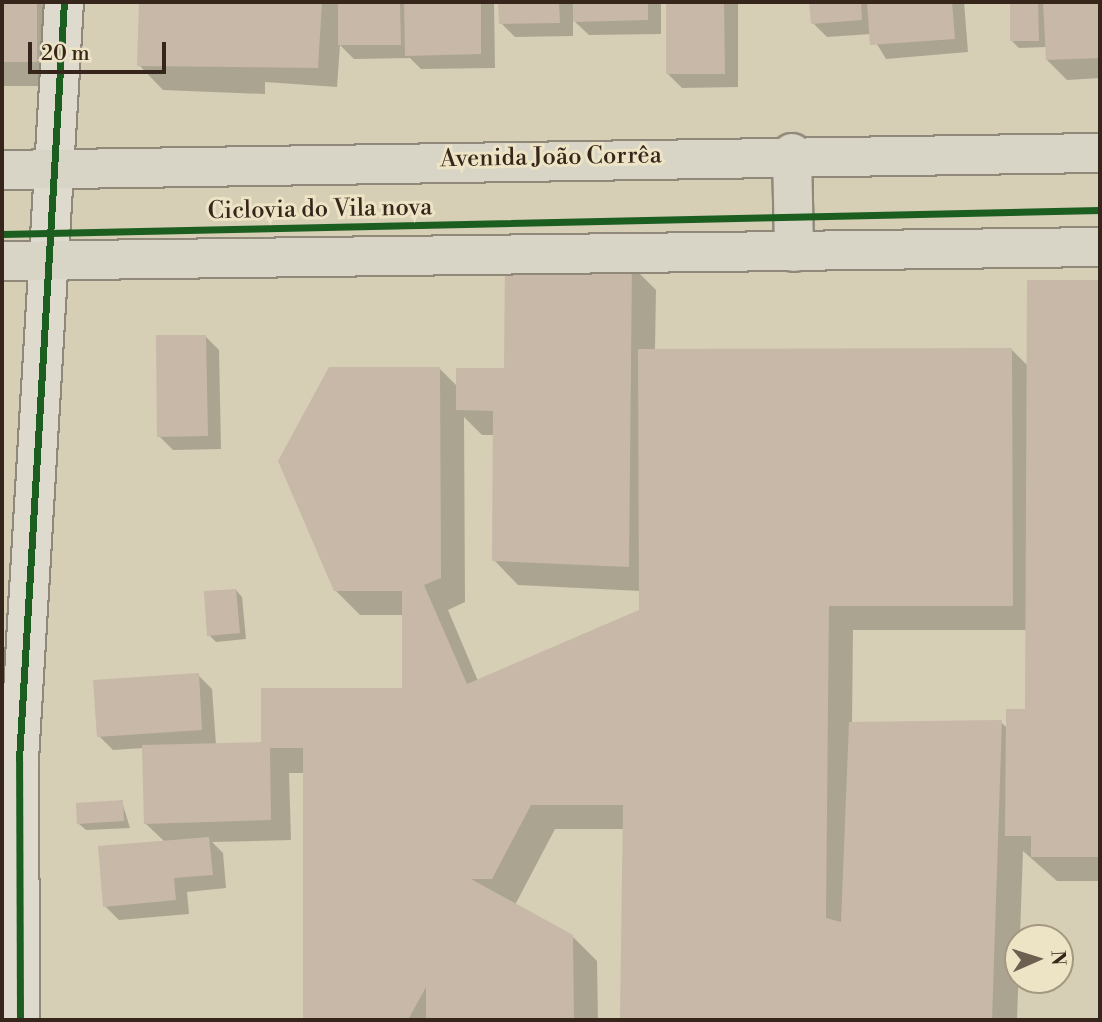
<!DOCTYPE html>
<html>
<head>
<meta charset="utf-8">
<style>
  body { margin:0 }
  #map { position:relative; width:1102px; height:1022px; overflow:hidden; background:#d6ceb5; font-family:"Libre Bodoni",serif }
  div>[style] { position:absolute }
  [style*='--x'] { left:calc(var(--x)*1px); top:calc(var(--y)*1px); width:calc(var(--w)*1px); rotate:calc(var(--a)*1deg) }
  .shadow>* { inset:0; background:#0003 }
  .building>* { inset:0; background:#c7b8a8 }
  .roads { filter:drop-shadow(2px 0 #90897a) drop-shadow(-2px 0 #90897a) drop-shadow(0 2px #90897a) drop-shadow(0 -2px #90897a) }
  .minor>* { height:38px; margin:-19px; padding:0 19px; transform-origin:19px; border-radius:19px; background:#dedbce }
  .major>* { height:38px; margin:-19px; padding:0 19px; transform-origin:19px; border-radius:19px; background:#d9d5c6 }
  .cycleway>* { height:7px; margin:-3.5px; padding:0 3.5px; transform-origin:3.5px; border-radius:3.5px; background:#1b5e20 }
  span { translate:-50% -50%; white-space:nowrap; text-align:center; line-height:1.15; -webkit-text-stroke:6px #ede4c6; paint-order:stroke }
  .street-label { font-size:24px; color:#36251a }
  .frame { position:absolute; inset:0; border:4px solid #36251a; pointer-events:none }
  .north { position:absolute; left:1004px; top:924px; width:70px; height:70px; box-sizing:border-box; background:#ede4c6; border:2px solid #a49881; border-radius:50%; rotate:87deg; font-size:19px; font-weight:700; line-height:28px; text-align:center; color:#36251a }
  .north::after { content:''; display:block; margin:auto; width:24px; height:32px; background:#6e6050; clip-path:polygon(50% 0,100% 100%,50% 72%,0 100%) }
  .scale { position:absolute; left:28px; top:42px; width:138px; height:32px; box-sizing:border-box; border:4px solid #36251a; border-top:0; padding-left:9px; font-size:21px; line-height:24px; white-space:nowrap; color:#36251a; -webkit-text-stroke:5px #ede4c6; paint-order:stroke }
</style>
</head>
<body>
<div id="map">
  <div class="shadow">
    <i style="clip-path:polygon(2px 2px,61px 2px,61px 86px,2px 86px)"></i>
    <i style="clip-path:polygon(141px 2px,494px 2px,495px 68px,421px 69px,410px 58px,354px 59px,340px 45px,337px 87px,265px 82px,265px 94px,163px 90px,139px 65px)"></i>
    <i style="clip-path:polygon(500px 2px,661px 2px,661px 34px,589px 35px,573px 20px,573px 36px,515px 37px,501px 23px)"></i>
    <i style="clip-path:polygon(667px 2px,738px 2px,738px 87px,682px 88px,668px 74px)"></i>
    <i style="clip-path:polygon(811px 2px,964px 2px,968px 52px,886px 59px,871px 34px,827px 37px,813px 23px)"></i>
    <i style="clip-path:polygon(1012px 2px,1100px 2px,1100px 78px,1067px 80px,1047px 60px,1047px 47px,1019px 48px,1012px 41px)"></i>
    <i style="clip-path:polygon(evenodd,631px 265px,656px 290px,655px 350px,1012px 350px,1028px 366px,1028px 282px,1100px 282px,1100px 881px,1057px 881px,1023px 851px,1017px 1020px,622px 1020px,625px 829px,555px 829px,515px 905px,572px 936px,597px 961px,598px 1020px,305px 1020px,305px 773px,289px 773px,291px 840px,212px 842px,223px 853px,226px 888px,187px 892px,189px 914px,119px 920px,105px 906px,165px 842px,145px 823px,144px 748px,113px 750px,99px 736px,198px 675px,212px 689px,216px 745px,263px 743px,404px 689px,403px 615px,360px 615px,335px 590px,440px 369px,458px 387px,506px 370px,631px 265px,464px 417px,482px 435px,495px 435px,494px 560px,518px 585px,641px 591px,641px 611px,478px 681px,448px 610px,465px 602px,464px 417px,631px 265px,853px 630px,1027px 630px,1027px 711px,1008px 729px,1001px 722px,852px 724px,853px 630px)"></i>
    <i style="clip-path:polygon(205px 336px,219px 350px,221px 449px,173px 450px,159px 436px)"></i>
    <i style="clip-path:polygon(236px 590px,242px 597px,246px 639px,216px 642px,209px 635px)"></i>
    <i style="clip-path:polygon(122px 802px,130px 828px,86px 830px,79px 824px)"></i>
  </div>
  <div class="building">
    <i style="clip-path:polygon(2px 2px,37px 2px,37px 62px,2px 62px)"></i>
    <i style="clip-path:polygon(139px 2px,322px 2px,318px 68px,137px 66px)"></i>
    <i style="clip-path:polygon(338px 2px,400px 2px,401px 45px,338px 45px)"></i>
    <i style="clip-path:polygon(404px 2px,481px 2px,481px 54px,405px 56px)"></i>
    <i style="clip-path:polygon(498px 2px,559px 2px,560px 23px,499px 24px)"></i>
    <i style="clip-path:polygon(573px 2px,648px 2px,648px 20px,573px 22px)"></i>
    <i style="clip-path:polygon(666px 2px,724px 2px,725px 74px,666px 74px)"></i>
    <i style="clip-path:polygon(809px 2px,861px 2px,862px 20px,811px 24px)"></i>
    <i style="clip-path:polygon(867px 2px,952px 2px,955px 39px,870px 45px)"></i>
    <i style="clip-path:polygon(1010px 2px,1038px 2px,1039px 41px,1010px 41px)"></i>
    <i style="clip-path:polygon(1043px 2px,1100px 2px,1100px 58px,1046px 60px)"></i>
    <i style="clip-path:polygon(505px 263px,632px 263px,629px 567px,492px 561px,493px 411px,456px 410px,456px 368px,504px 368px)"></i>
    <i style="clip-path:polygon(1027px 280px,1100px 280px,1100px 857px,1031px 857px,1031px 836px,1005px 836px,1006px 709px,1025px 709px)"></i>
    <i style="clip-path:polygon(156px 335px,206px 335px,208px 436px,157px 437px)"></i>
    <i style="clip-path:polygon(1012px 348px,1013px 606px,829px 606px,826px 918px,841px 922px,849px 722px,1002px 720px,992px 1020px,620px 1020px,623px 805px,531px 805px,492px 879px,471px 879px,573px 935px,574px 1020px,426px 1020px,426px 987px,408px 1020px,303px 1020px,303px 748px,270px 748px,271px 820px,144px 824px,142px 745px,261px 742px,261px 688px,402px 688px,402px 591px,334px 591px,278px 461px,329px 367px,440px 367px,441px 578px,424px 585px,467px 684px,639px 610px,638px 349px)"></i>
    <i style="clip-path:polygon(236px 589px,240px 633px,207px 636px,204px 591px)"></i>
    <i style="clip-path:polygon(199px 673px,202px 730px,97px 737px,93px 680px)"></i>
    <i style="clip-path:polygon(123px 800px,124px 821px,77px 824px,76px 803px)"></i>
    <i style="clip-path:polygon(209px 837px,213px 875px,174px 878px,176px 900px,103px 907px,98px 846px)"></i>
  </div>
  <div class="roads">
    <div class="minor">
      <i style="--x:20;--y:1020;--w:261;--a:-90.2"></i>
      <i style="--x:19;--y:759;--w:758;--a:-86.6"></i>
    </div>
    <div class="major">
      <i style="--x:792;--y:153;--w:99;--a:88.8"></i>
      <i style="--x:2;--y:170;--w:1098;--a:-0.89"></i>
      <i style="--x:2;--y:261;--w:1098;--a:-0.73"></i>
    </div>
  </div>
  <div class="cycleway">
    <i style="--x:2;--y:234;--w:1098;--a:-1.25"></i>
    <i style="--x:20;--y:1020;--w:261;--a:-90.2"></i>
    <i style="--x:19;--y:759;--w:758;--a:-86.6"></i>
  </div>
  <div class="street-label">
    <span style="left:551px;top:158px;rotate:-1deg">Avenida João Corrêa</span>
    <span style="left:320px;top:210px;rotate:-1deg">Ciclovia do Vila nova</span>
  </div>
  <div class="frame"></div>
  <div class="north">N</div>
  <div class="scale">20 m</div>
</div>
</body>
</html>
